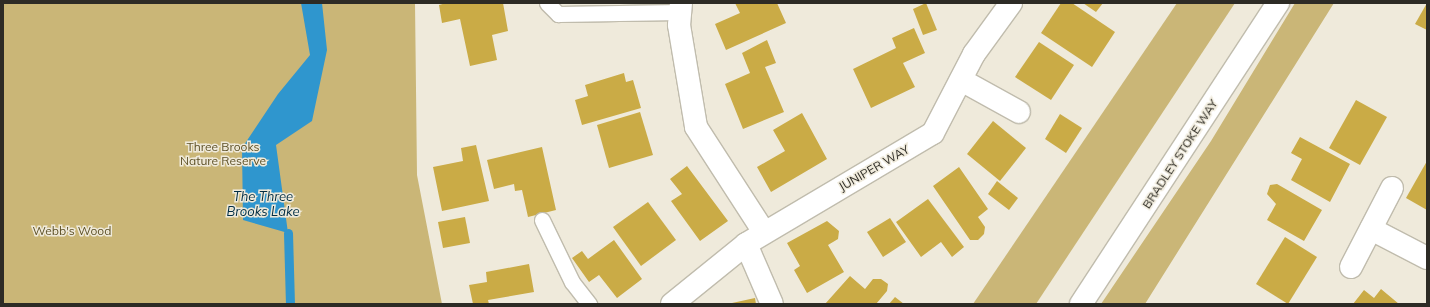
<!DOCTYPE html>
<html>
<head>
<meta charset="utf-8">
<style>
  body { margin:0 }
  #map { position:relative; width:1430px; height:307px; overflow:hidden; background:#efeadb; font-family:Mulish,sans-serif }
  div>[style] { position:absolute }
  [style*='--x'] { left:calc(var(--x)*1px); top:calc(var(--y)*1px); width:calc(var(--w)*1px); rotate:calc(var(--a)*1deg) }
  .green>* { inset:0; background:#cab677 }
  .water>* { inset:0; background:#2f96ce }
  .stream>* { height:9px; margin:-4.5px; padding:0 4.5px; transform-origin:4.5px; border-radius:4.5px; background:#2f96ce }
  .building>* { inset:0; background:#caab46 }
  .roads { filter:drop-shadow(1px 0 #c0bcad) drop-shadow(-1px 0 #c0bcad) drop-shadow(0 1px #c0bcad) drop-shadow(0 -1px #c0bcad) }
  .lane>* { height:15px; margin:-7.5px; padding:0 7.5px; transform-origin:7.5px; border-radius:7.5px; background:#fff }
  .street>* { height:22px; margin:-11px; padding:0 11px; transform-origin:11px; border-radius:11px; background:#fff }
  .secondary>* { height:22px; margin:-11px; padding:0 11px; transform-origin:11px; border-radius:11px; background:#fff }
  span { translate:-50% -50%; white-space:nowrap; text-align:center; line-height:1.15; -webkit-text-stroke:3px #efeadb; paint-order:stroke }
  .park-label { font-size:12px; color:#5e5127 }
  .street-label { font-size:12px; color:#2d2b25 }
  .water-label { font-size:13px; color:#012d44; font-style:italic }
  .frame { position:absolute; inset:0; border:4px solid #2d2b25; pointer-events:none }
</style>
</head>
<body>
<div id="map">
  <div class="green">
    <i style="clip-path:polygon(3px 3px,415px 3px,417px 175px,442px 304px,3px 304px)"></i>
    <i style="clip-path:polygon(1177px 3px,1235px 3px,1036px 304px,973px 304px)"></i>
    <i style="clip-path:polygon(1295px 3px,1334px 3px,1145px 304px,1101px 304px,1211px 141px)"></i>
  </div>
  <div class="water">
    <i style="clip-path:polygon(301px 3px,322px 3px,327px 50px,312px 121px,276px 145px,288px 233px,243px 220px,242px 148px,278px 94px,310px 55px)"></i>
  </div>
  <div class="stream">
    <i style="--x:288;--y:233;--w:71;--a:88.4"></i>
  </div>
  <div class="building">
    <i style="clip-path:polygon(446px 3px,503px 3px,508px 31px,492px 35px,497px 60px,470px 66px,460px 19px,442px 23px,439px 5px)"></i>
    <i style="clip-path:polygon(735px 3px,777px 3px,786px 23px,726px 50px,715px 24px,740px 13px)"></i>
    <i style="clip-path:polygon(926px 3px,937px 30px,923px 35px,913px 9px)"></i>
    <i style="clip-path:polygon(1061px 3px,1072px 3px,1115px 32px,1092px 67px,1041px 33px)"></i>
    <i style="clip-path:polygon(1083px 3px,1103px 3px,1096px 12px)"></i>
    <i style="clip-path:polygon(1427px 3px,1427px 30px,1415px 24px)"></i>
    <i style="clip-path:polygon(914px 28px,925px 53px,903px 63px,915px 87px,871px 108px,853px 69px,896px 48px,892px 38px)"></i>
    <i style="clip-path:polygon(767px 40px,776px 63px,765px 67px,784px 112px,743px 129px,725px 84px,750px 73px,742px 53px)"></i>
    <i style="clip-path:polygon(1039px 42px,1074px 65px,1051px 100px,1015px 77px)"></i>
    <i style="clip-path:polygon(624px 73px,626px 82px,633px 80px,641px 108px,582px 125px,575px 100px,588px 96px,585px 85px)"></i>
    <i style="clip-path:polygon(1356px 100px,1387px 117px,1360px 165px,1329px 148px)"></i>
    <i style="clip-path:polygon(640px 112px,653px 155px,609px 168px,597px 125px)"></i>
    <i style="clip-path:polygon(802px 113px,827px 159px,771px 192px,757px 167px,785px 151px,773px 130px)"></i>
    <i style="clip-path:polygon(1060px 114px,1082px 128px,1066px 153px,1045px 139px)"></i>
    <i style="clip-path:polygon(993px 121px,1026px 148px,1000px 181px,967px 154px)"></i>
    <i style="clip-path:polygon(1300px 137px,1350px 164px,1330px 202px,1291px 180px,1302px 159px,1291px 153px)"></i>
    <i style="clip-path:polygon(476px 145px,489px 201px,442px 211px,433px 167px,463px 161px,461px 148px)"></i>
    <i style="clip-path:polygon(542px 147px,556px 210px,528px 217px,522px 190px,515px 191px,514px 184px,494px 189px,487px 160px)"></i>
    <i style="clip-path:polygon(1427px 161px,1427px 210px,1406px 198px)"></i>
    <i style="clip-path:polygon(687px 166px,728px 221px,700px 241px,671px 201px,682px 194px,670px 179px)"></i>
    <i style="clip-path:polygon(959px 167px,988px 209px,978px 217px,985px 227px,984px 234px,978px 240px,970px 240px,933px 186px)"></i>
    <i style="clip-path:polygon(997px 181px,1018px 198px,1009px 210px,988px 194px)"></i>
    <i style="clip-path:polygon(1277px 184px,1322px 210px,1304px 241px,1267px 220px,1276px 204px,1267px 194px,1270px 185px)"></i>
    <i style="clip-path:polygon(928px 199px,964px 247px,952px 257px,941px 242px,921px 257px,896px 222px)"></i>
    <i style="clip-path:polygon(648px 202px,676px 240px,641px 266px,613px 227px)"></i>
    <i style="clip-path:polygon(465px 217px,470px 243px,443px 248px,438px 222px)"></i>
    <i style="clip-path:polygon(890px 218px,906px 242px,883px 257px,867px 232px)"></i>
    <i style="clip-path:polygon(827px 221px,839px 231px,838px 239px,828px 245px,844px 272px,807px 293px,794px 270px,800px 266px,787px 243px)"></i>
    <i style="clip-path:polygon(1285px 237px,1317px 257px,1288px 304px,1256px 284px)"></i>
    <i style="clip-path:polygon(614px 240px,642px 279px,617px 298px,599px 275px,589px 282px,572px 258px,582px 251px,588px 259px)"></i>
    <i style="clip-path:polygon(529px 264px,534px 292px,488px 300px,489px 304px,473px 304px,469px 285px,487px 282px,486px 272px)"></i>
    <i style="clip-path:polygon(850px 276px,865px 289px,873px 279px,881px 279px,888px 284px,887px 291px,876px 304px,825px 304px)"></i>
    <i style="clip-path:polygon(1381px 289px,1399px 304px,1353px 304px,1364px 290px,1374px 298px)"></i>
    <i style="clip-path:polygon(895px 297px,904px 304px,889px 304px)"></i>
    <i style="clip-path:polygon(755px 298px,756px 304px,732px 304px,732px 303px)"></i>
  </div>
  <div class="roads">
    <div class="lane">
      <i style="--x:547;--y:3;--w:16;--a:45"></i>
      <i style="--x:558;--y:14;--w:122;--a:-0.9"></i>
      <i style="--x:542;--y:220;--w:69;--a:64.2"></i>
      <i style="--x:572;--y:282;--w:28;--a:52"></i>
    </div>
    <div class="street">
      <i style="--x:681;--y:3;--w:22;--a:95"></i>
      <i style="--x:679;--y:25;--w:103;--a:80.5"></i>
      <i style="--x:696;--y:127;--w:125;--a:57.1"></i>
      <i style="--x:961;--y:80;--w:66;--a:28.9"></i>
      <i style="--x:1371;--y:229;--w:63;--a:27.4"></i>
      <i style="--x:746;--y:244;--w:65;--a:66.6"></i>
      <i style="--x:1351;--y:267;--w:89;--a:-62.6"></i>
      <i style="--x:672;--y:304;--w:95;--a:-39"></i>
      <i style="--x:746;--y:244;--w:217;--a:-30.7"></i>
      <i style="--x:933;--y:133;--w:89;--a:-62.6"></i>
      <i style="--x:974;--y:54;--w:63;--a:-54"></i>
    </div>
    <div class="secondary">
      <i style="--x:1081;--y:304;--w:360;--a:-56.8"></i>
    </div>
  </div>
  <div class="park-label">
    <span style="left:223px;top:154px">Three Brooks<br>Nature Reserve</span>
    <span style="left:72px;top:231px">Webb's Wood</span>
  </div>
  <div class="street-label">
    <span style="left:1180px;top:154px;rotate:-57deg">BRADLEY STOKE WAY</span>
    <span style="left:874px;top:168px;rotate:-30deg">JUNIPER WAY</span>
  </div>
  <div class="water-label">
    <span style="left:263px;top:204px">The Three<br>Brooks Lake</span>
  </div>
  <div class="frame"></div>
</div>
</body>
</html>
